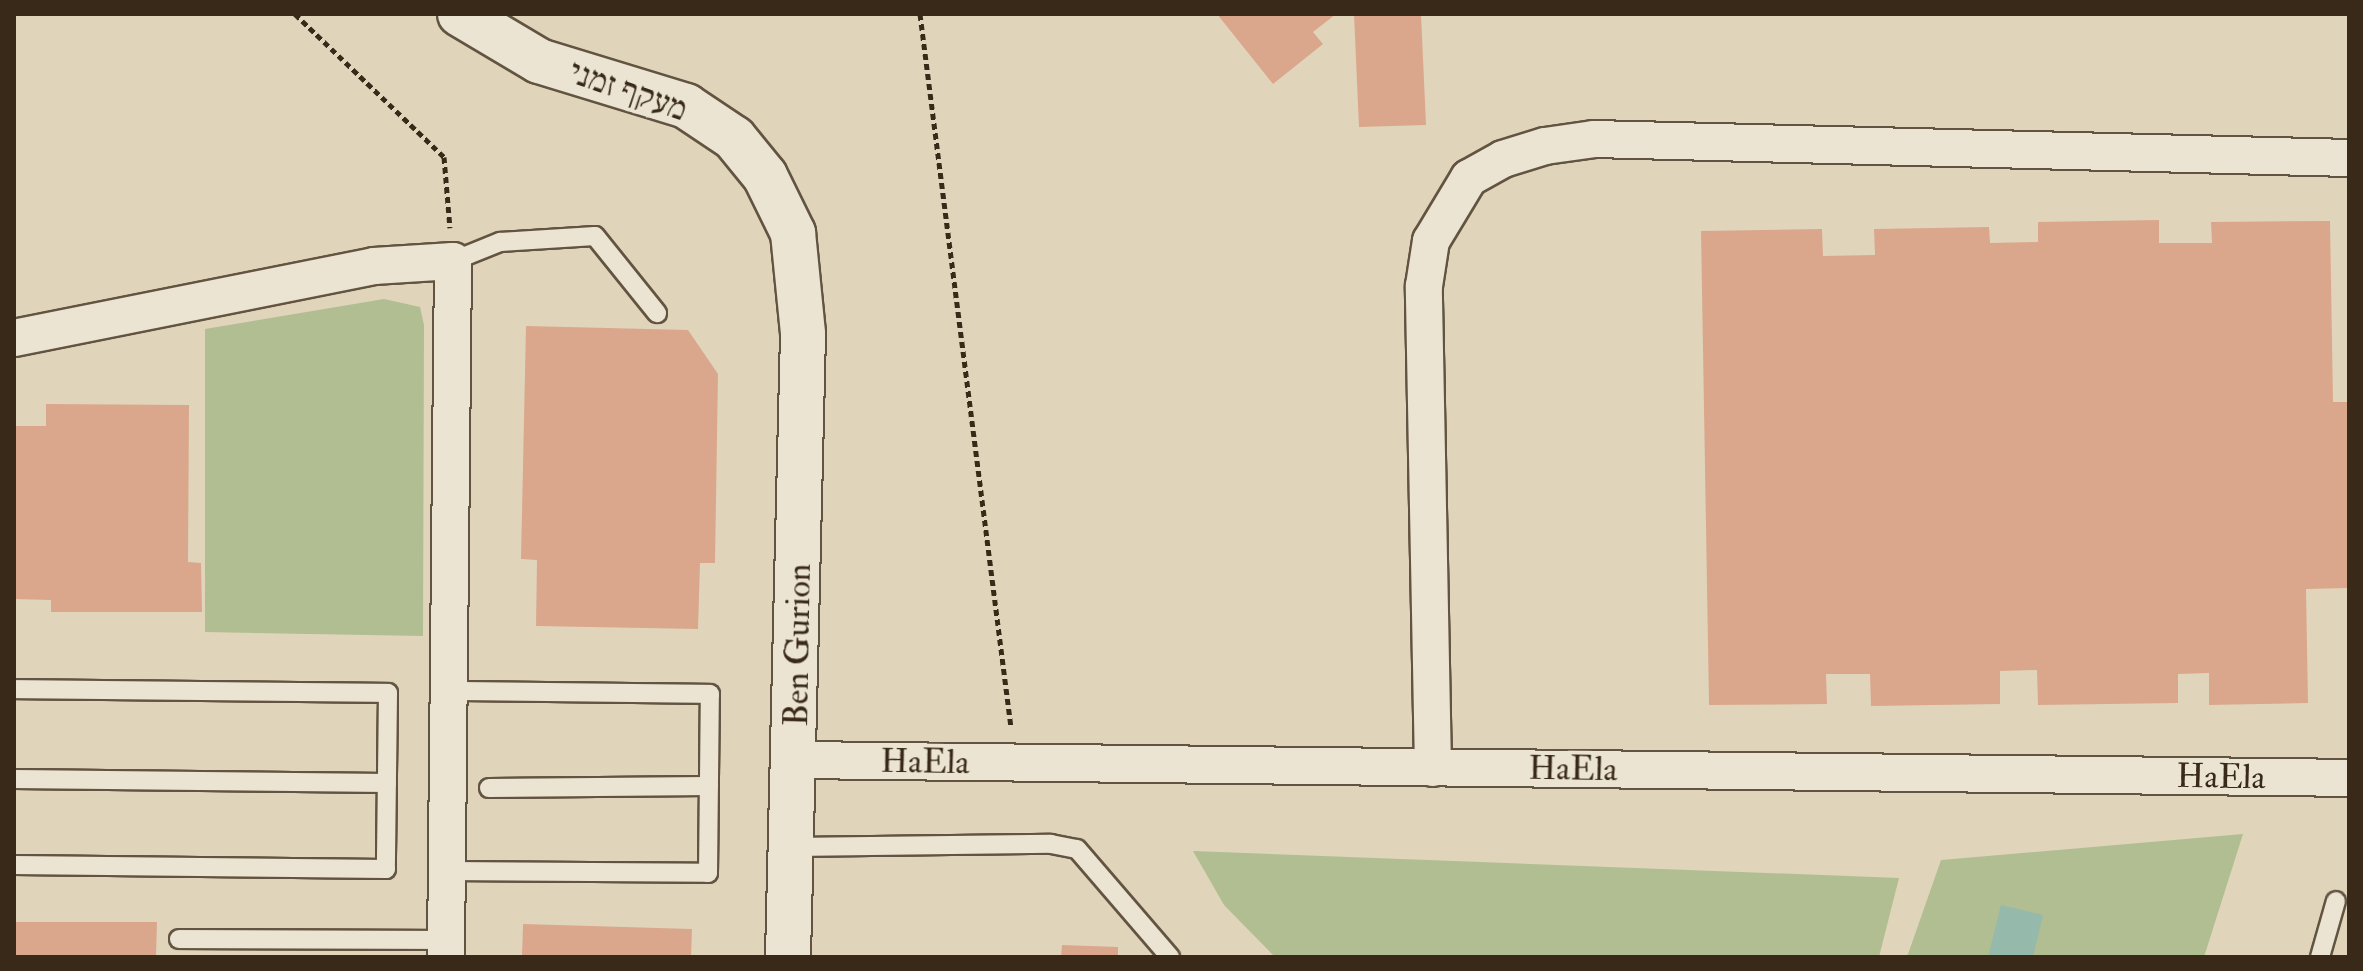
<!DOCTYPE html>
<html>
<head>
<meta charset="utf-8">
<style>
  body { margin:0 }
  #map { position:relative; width:2363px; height:971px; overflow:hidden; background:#e0d5bb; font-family:"IM FELL Double Pica","Frank Ruhl Libre",serif }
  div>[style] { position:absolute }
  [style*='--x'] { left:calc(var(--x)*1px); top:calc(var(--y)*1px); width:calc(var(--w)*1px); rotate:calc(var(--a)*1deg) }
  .green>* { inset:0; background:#b1be91 }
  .water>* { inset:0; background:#95b9aa }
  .building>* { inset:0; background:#daa78c }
  .path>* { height:5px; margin-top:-2.5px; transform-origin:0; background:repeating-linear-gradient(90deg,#392918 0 6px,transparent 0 10px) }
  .roads { filter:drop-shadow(2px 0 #635441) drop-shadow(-2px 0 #635441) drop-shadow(0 2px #635441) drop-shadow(0 -2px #635441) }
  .lane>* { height:18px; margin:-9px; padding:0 9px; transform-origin:9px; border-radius:9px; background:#ebe4d3 }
  .street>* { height:36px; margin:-18px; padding:0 18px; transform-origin:18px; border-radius:18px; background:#ebe4d3 }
  .secondary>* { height:44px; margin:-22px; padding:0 22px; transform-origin:22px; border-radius:22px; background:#ebe4d3 }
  span { translate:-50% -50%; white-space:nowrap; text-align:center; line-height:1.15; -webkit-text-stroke:7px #ebe4d3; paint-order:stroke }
  .street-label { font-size:34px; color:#392918 }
  .frame { position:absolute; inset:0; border:16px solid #392918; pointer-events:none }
</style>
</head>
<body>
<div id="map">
  <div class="green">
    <i style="clip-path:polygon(384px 299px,420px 307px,424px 325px,423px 636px,205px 632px,205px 329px)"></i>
    <i style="clip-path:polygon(2243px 834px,2204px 957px,1907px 957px,1941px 860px)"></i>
    <i style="clip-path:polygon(1193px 851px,1899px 878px,1879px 957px,1275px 957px,1224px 905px)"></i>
  </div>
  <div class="water">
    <i style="clip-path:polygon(2001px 905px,2043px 915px,2033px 957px,1988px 957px)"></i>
  </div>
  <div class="building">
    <i style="clip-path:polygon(1217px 14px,1336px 14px,1313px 32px,1323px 44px,1273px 84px)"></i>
    <i style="clip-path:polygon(1354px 14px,1421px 14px,1426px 125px,1359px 127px)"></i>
    <i style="clip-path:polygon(2159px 220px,2159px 243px,2212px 243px,2211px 222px,2330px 221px,2333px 402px,2349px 402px,2349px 588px,2306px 589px,2308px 703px,2209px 705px,2209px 673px,2178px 674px,2178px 703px,2038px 705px,2037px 670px,2000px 671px,2000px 704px,1871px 706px,1870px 674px,1826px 674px,1827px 704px,1709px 705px,1701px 231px,1822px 229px,1823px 256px,1875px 255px,1874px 229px,1989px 227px,1990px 243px,2038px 242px,2038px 222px)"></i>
    <i style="clip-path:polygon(526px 326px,688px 330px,718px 374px,715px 563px,700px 563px,698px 629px,536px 626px,537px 560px,521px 559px)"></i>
    <i style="clip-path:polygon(46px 404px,189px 405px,188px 562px,201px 563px,202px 612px,51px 612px,51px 600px,14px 599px,14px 426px,46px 426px)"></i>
    <i style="clip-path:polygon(14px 922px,157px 922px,156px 957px,14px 957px)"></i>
    <i style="clip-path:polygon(523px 924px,692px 929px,691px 957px,522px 957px)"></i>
    <i style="clip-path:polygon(1062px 945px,1118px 947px,1118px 957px,1061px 957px)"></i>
  </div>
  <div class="path">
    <i style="--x:295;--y:14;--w:207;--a:43.8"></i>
    <i style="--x:444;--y:157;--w:71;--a:85.2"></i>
    <i style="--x:920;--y:14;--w:719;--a:82.73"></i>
  </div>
  <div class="roads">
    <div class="lane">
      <i style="--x:453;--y:261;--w:51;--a:-22"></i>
      <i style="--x:500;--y:242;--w:95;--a:-3.6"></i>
      <i style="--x:595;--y:236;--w:99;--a:51.2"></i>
      <i style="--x:14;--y:689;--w:374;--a:0.6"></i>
      <i style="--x:388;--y:693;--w:176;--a:90.7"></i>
      <i style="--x:386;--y:869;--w:372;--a:-179.4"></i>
      <i style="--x:14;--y:779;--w:373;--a:0.6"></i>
      <i style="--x:489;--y:788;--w:220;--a:-0.5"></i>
      <i style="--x:792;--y:847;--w:259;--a:-0.7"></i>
      <i style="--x:1051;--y:844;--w:26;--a:11"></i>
      <i style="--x:1077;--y:849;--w:143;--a:49.3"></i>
      <i style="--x:447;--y:871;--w:261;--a:0.4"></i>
      <i style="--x:708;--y:873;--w:179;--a:-89.4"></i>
      <i style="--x:710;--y:694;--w:262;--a:-179.3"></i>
      <i style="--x:179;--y:939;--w:267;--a:0.2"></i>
      <i style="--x:2320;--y:957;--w:58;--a:-74.1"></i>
    </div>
    <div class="street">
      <i style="--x:14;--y:338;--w:367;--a:-11.3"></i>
      <i style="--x:374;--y:266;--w:79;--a:-3.6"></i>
      <i style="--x:453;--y:261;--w:696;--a:90.58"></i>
      <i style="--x:796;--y:760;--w:1553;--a:0.66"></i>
      <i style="--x:1433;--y:768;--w:482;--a:-91.1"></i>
      <i style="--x:1424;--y:286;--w:46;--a:-81.2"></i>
      <i style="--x:1431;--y:241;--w:74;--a:-58.9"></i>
      <i style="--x:1469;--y:178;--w:39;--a:-29"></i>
      <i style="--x:1503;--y:159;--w:44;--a:-17.2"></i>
      <i style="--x:1545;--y:146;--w:49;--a:-8.1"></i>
      <i style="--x:1594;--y:139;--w:755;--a:1.44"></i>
    </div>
    <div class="secondary">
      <i style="--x:460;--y:14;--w:92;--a:30.7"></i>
      <i style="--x:539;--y:61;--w:154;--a:17"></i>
      <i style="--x:686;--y:106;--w:58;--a:33.7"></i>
      <i style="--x:734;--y:138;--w:49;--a:50.8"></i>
      <i style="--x:765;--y:176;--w:64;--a:63.8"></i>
      <i style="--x:793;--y:233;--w:101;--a:84.3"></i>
      <i style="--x:803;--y:334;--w:623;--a:91.38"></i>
    </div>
  </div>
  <div class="street-label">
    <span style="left:628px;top:91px;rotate:19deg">מעקף זמני</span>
    <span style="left:798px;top:645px;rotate:-89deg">Ben Gurion</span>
    <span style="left:925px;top:762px;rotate:1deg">HaEla</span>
    <span style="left:1573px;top:769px;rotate:1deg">HaEla</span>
    <span style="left:2221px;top:777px;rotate:1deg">HaEla</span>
  </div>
  <div class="frame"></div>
</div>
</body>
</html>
